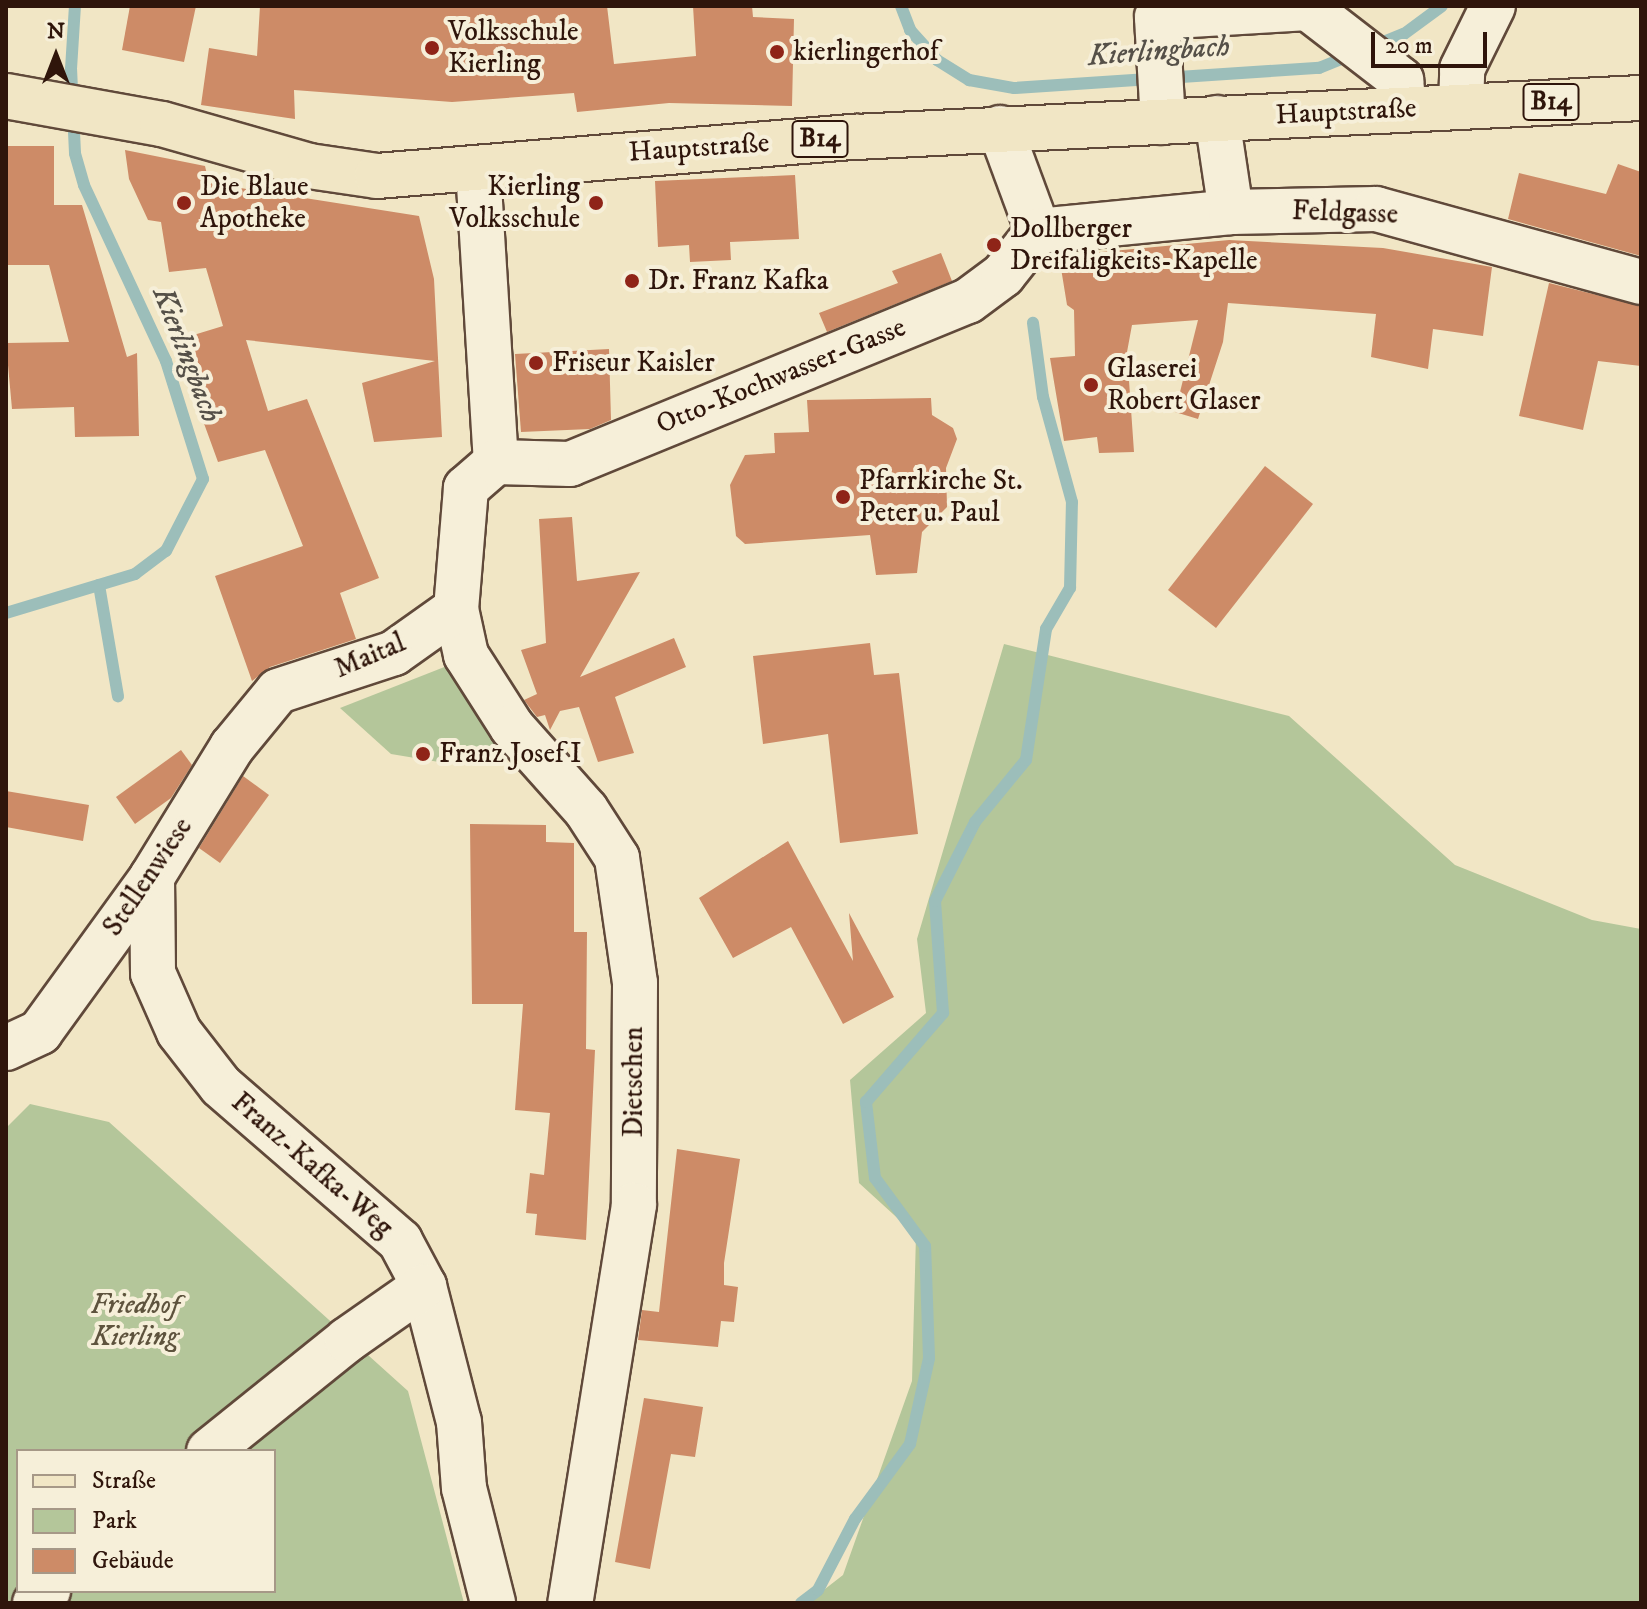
<!DOCTYPE html>
<html>
<head>
<meta charset="utf-8">
<style>
  body { margin:0 }
  #map { position:relative; width:1647px; height:1609px; overflow:hidden; background:#f1e6c5; font-family:"IM FELL DW Pica",serif }
  div>[style] { position:absolute }
  [style*='--x'] { left:calc(var(--x)*1px); top:calc(var(--y)*1px); width:calc(var(--w)*1px); rotate:calc(var(--a)*1deg) }
  .green>* { inset:0; background:#b4c69a }
  .stream>* { height:12px; margin:-6px; padding:0 6px; transform-origin:6px; border-radius:6px; background:#9cbeba }
  .building>* { inset:0; background:#cd8b67 }
  .roads { filter:drop-shadow(2px 0 #60493a) drop-shadow(-2px 0 #60493a) drop-shadow(0 2px #60493a) drop-shadow(0 -2px #60493a) }
  .minor>* { height:44px; margin:-22px; padding:0 22px; transform-origin:22px; border-radius:22px; background:#f6efd9 }
  .major>* { height:44px; margin:-22px; padding:0 22px; transform-origin:22px; border-radius:22px; background:#f1e6c5 }
  .dots>* { width:22px; height:22px; translate:-50% -50%; box-sizing:border-box; border:4px solid #f6efd9; border-radius:50% }
  span { translate:-50% -50%; white-space:nowrap; text-align:center; line-height:1.15; -webkit-text-stroke:8px #f6efd9; paint-order:stroke }
  .shield-label span { padding:2px 6px; background:#f6efd9; border:2px solid; border-radius:6px; -webkit-text-stroke-width:0 }
  .shield-label { font-size:26px; color:#2f150b; font-weight:700 }
  .poi-label { font-size:28px; color:#2f150b }
  .left { translate:0 -50%; text-align:left }
  .right { translate:-100% -50%; text-align:right }
  .street-label { font-size:28px; color:#2f150b }
  .park-label { font-size:28px; color:#5e533d; font-style:italic }
  .water-label { font-size:30px; color:#555048; font-style:italic }
  .frame { position:absolute; inset:0; border:8px solid #2f150b; pointer-events:none }
  .legend { position:absolute; left:16px; top:1449px; width:260px; height:144px; box-sizing:border-box; background:#f6efd9; border:2px solid #a69887; margin:0; padding:10px 14px; list-style:none; font-size:24px; color:#2f150b }
  .legend li { display:flex; align-items:center; gap:16px; height:40px }
  .legend b { width:40px; border:2px solid #a69887 }
  .north { position:absolute; left:16px; top:16px; width:80px; height:80px; -webkit-text-stroke:6px #f6efd9; paint-order:stroke; rotate:0deg; font-size:22px; font-weight:700; line-height:32px; text-align:center; color:#2f150b }
  .north::after { content:''; display:block; margin:auto; width:28px; height:36px; background:#2f150b; clip-path:polygon(50% 0,100% 100%,50% 72%,0 100%) }
  .scale { position:absolute; left:1371px; top:32px; width:116px; height:36px; box-sizing:border-box; border:4px solid #2f150b; border-top:0; padding-left:10px; font-size:24px; line-height:28px; white-space:nowrap; color:#2f150b; -webkit-text-stroke:6px #f6efd9; paint-order:stroke }
</style>
</head>
<body>
<div id="map">
  <div class="green">
    <i style="clip-path:polygon(1004px 644px,1289px 716px,1455px 865px,1592px 920px,1641px 929px,1641px 1603px,807px 1603px,843px 1575px,912px 1381px,916px 1235px,859px 1183px,850px 1080px,926px 1013px,917px 939px)"></i>
    <i style="clip-path:polygon(452px 664px,509px 753px,451px 764px,391px 754px,340px 708px)"></i>
    <i style="clip-path:polygon(evenodd,30px 1104px,109px 1122px,408px 1391px,464px 1603px,6px 1603px,6px 1128px,30px 1104px,18px 1451px,274px 1451px,274px 1591px,18px 1591px,18px 1451px)"></i>
  </div>
  <div class="stream">
    <i style="--x:901;--y:6;--w:26;--a:69"></i>
    <i style="--x:910;--y:30;--w:40;--a:48"></i>
    <i style="--x:937;--y:60;--w:38;--a:32"></i>
    <i style="--x:969;--y:80;--w:46;--a:10.1"></i>
    <i style="--x:1014;--y:88;--w:306;--a:-3.8"></i>
    <i style="--x:1319;--y:68;--w:38;--a:-22"></i>
    <i style="--x:1371;--y:47;--w:35;--a:-22"></i>
    <i style="--x:1404;--y:34;--w:47;--a:-36.4"></i>
    <i style="--x:99;--y:585;--w:113;--a:80.3"></i>
    <i style="--x:6;--y:613;--w:135;--a:-16.8"></i>
    <i style="--x:135;--y:574;--w:39;--a:-37"></i>
    <i style="--x:166;--y:551;--w:81;--a:-62.8"></i>
    <i style="--x:203;--y:479;--w:124;--a:-107.4"></i>
    <i style="--x:166;--y:361;--w:194;--a:-115"></i>
    <i style="--x:84;--y:185;--w:33;--a:-106"></i>
    <i style="--x:75;--y:153;--w:84;--a:-92.7"></i>
    <i style="--x:71;--y:69;--w:63;--a:-86.4"></i>
    <i style="--x:801;--y:1603;--w:21;--a:-37"></i>
    <i style="--x:818;--y:1590;--w:80;--a:-62.5"></i>
    <i style="--x:855;--y:1519;--w:93;--a:-53.7"></i>
    <i style="--x:910;--y:1444;--w:88;--a:-77.5"></i>
    <i style="--x:929;--y:1358;--w:112;--a:-92"></i>
    <i style="--x:925;--y:1246;--w:84;--a:-126.3"></i>
    <i style="--x:875;--y:1178;--w:77;--a:-96.8"></i>
    <i style="--x:866;--y:1102;--w:118;--a:-49.1"></i>
    <i style="--x:943;--y:1013;--w:112;--a:-94.1"></i>
    <i style="--x:935;--y:901;--w:89;--a:-63.1"></i>
    <i style="--x:975;--y:822;--w:80;--a:-50.6"></i>
    <i style="--x:1026;--y:760;--w:133;--a:-81.3"></i>
    <i style="--x:1046;--y:629;--w:48;--a:-59.7"></i>
    <i style="--x:1070;--y:588;--w:86;--a:-88.7"></i>
    <i style="--x:1072;--y:502;--w:109;--a:-105.4"></i>
    <i style="--x:1043;--y:397;--w:75;--a:-97.7"></i>
  </div>
  <div class="building">
    <i style="clip-path:polygon(130px 6px,196px 6px,184px 62px,122px 50px)"></i>
    <i style="clip-path:polygon(260px 6px,607px 6px,614px 64px,696px 56px,693px 6px,752px 6px,753px 17px,794px 19px,792px 106px,669px 103px,577px 112px,574px 93px,452px 102px,294px 90px,295px 119px,201px 105px,209px 48px,257px 56px)"></i>
    <i style="clip-path:polygon(6px 146px,54px 146px,54px 205px,82px 205px,127px 357px,137px 353px,139px 436px,75px 437px,74px 407px,12px 409px,6px 343px,69px 342px,49px 265px,6px 265px)"></i>
    <i style="clip-path:polygon(125px 150px,205px 166px,209px 183px,419px 216px,434px 279px,442px 437px,374px 442px,362px 383px,435px 361px,246px 340px,268px 411px,307px 399px,379px 578px,340px 593px,356px 639px,270px 667px,252px 681px,215px 576px,303px 546px,265px 450px,218px 462px,174px 341px,223px 326px,206px 268px,169px 272px,161px 222px,148px 220px,129px 179px)"></i>
    <i style="clip-path:polygon(1618px 164px,1641px 172px,1641px 256px,1508px 219px,1519px 173px,1606px 194px)"></i>
    <i style="clip-path:polygon(795px 175px,799px 239px,730px 242px,731px 260px,690px 262px,689px 245px,658px 247px,655px 181px)"></i>
    <i style="clip-path:polygon(1229px 240px,1383px 248px,1492px 267px,1483px 336px,1433px 329px,1428px 369px,1371px 357px,1376px 314px,1228px 303px,1223px 342px,1198px 419px,1175px 412px,1198px 320px,1132px 325px,1127px 352px,1134px 452px,1099px 453px,1097px 437px,1064px 441px,1050px 358px,1075px 356px,1074px 310px,1067px 305px,1059px 256px)"></i>
    <i style="clip-path:polygon(941px 253px,952px 281px,827px 332px,819px 313px,898px 283px,892px 271px)"></i>
    <i style="clip-path:polygon(1549px 283px,1641px 306px,1641px 366px,1598px 361px,1583px 430px,1519px 416px)"></i>
    <i style="clip-path:polygon(609px 349px,611px 420px,590px 429px,521px 432px,515px 354px)"></i>
    <i style="clip-path:polygon(931px 398px,932px 415px,953px 428px,957px 439px,946px 468px,947px 507px,922px 532px,917px 573px,876px 575px,870px 535px,745px 544px,736px 536px,730px 485px,745px 455px,775px 453px,774px 433px,809px 432px,807px 400px)"></i>
    <i style="clip-path:polygon(1265px 466px,1313px 504px,1216px 628px,1168px 590px)"></i>
    <i style="clip-path:polygon(572px 517px,577px 581px,640px 572px,580px 677px,674px 638px,686px 667px,615px 697px,634px 753px,598px 762px,579px 707px,560px 711px,550px 730px,545px 715px,537px 717px,524px 700px,537px 694px,521px 650px,546px 643px,539px 519px)"></i>
    <i style="clip-path:polygon(870px 643px,874px 675px,899px 673px,918px 834px,840px 843px,828px 734px,763px 744px,753px 656px)"></i>
    <i style="clip-path:polygon(181px 750px,192px 765px,171px 798px,135px 824px,116px 797px)"></i>
    <i style="clip-path:polygon(243px 776px,269px 795px,220px 863px,199px 848px)"></i>
    <i style="clip-path:polygon(6px 791px,89px 805px,83px 841px,6px 827px)"></i>
    <i style="clip-path:polygon(470px 824px,546px 825px,546px 842px,574px 843px,574px 932px,587px 932px,586px 1049px,595px 1050px,586px 1240px,535px 1235px,537px 1214px,526px 1213px,530px 1173px,544px 1175px,550px 1113px,515px 1110px,523px 1004px,472px 1004px)"></i>
    <i style="clip-path:polygon(788px 841px,853px 961px,849px 913px,894px 997px,843px 1024px,791px 927px,733px 958px,699px 898px)"></i>
    <i style="clip-path:polygon(677px 1149px,740px 1159px,724px 1263px,724px 1285px,738px 1287px,734px 1322px,721px 1321px,718px 1347px,638px 1340px,642px 1310px,659px 1312px)"></i>
    <i style="clip-path:polygon(644px 1398px,703px 1407px,695px 1457px,671px 1454px,650px 1569px,615px 1562px)"></i>
  </div>
  <div class="roads">
    <div class="minor">
      <i style="--x:1461;--y:106;--w:37;--a:-88"></i>
      <i style="--x:1462;--y:69;--w:70;--a:-63.8"></i>
      <i style="--x:1217;--y:118;--w:95;--a:81.5"></i>
      <i style="--x:1163;--y:122;--w:105;--a:-93.3"></i>
      <i style="--x:1157;--y:17;--w:151;--a:-3.4"></i>
      <i style="--x:1308;--y:8;--w:118;--a:37.7"></i>
      <i style="--x:1401;--y:80;--w:29;--a:84"></i>
      <i style="--x:1000;--y:128;--w:110;--a:69.7"></i>
      <i style="--x:478;--y:169;--w:294;--a:86.5"></i>
      <i style="--x:1038;--y:231;--w:194;--a:-5.6"></i>
      <i style="--x:1231;--y:212;--w:145;--a:-1.2"></i>
      <i style="--x:1376;--y:209;--w:275;--a:15.4"></i>
      <i style="--x:496;--y:462;--w:40;--a:139"></i>
      <i style="--x:466;--y:488;--w:121;--a:94.7"></i>
      <i style="--x:456;--y:609;--w:47;--a:77.7"></i>
      <i style="--x:466;--y:655;--w:85;--a:57.4"></i>
      <i style="--x:512;--y:727;--w:111;--a:48.3"></i>
      <i style="--x:586;--y:810;--w:57;--a:57.1"></i>
      <i style="--x:617;--y:858;--w:126;--a:81.8"></i>
      <i style="--x:635;--y:983;--w:222;--a:90.3"></i>
      <i style="--x:634;--y:1205;--w:403;--a:99.1"></i>
      <i style="--x:496;--y:462;--w:74;--a:1.5"></i>
      <i style="--x:570;--y:464;--w:430;--a:-22.3"></i>
      <i style="--x:968;--y:301;--w:44;--a:-36.6"></i>
      <i style="--x:1003;--y:275;--w:56;--a:-51.5"></i>
      <i style="--x:152;--y:877;--w:96;--a:89.4"></i>
      <i style="--x:153;--y:973;--w:64;--a:66.2"></i>
      <i style="--x:179;--y:1032;--w:68;--a:52.1"></i>
      <i style="--x:221;--y:1086;--w:237;--a:40.9"></i>
      <i style="--x:400;--y:1241;--w:51;--a:61.9"></i>
      <i style="--x:424;--y:1286;--w:140;--a:75.6"></i>
      <i style="--x:459;--y:1422;--w:66;--a:85.7"></i>
      <i style="--x:464;--y:1488;--w:119;--a:75.8"></i>
      <i style="--x:6;--y:1048;--w:38;--a:-25"></i>
      <i style="--x:40;--y:1032;--w:191;--a:-54.1"></i>
      <i style="--x:152;--y:877;--w:153;--a:-58.4"></i>
      <i style="--x:232;--y:747;--w:72;--a:-50.6"></i>
      <i style="--x:278;--y:691;--w:122;--a:-18.1"></i>
      <i style="--x:394;--y:653;--w:76;--a:-35.4"></i>
      <i style="--x:209;--y:1451;--w:177;--a:-38.8"></i>
      <i style="--x:347;--y:1340;--w:94;--a:-35"></i>
      <i style="--x:35;--y:1603;--w:18;--a:-43"></i>
    </div>
    <div class="major">
      <i style="--x:6;--y:96;--w:158;--a:10.2"></i>
      <i style="--x:162;--y:124;--w:153;--a:15.9"></i>
      <i style="--x:309;--y:166;--w:69;--a:8.4"></i>
      <i style="--x:377;--y:176;--w:480;--a:-4.7"></i>
      <i style="--x:855;--y:137;--w:787;--a:-2.84"></i>
    </div>
  </div>
  <div class="dots">
    <i style="left:432px;top:48px;background:#8f2418"></i>
    <i style="left:777px;top:52px;background:#8f2418"></i>
    <i style="left:184px;top:203px;background:#8f2418"></i>
    <i style="left:596px;top:203px;background:#8f2418"></i>
    <i style="left:994px;top:245px;background:#8f2418"></i>
    <i style="left:632px;top:281px;background:#8f2418"></i>
    <i style="left:536px;top:363px;background:#8f2418"></i>
    <i style="left:1091px;top:385px;background:#8f2418"></i>
    <i style="left:843px;top:497px;background:#8f2418"></i>
    <i style="left:423px;top:754px;background:#8f2418"></i>
  </div>
  <div class="shield-label">
    <span style="left:1551px;top:102px">B14</span>
    <span style="left:820px;top:139px">B14</span>
  </div>
  <div class="poi-label">
    <span class="left" style="left:448px;top:48px">Volksschule<br>Kierling</span>
    <span class="left" style="left:793px;top:52px">kierlingerhof</span>
    <span class="left" style="left:200px;top:203px">Die Blaue<br>Apotheke</span>
    <span class="right" style="left:580px;top:203px">Kierling<br>Volksschule</span>
    <span class="left" style="left:1010px;top:245px">Dollberger<br>Dreifaligkeits-Kapelle</span>
    <span class="left" style="left:648px;top:281px">Dr. Franz Kafka</span>
    <span class="left" style="left:552px;top:363px">Friseur Kaisler</span>
    <span class="left" style="left:1107px;top:385px">Glaserei<br>Robert Glaser</span>
    <span class="left" style="left:859px;top:497px">Pfarrkirche St.<br>Peter u. Paul</span>
    <span class="left" style="left:439px;top:754px">Franz Josef I</span>
  </div>
  <div class="street-label">
    <span style="left:1346px;top:112px;rotate:-3deg">Hauptstraße</span>
    <span style="left:699px;top:148px;rotate:-4deg">Hauptstraße</span>
    <span style="left:1345px;top:213px;rotate:2deg">Feldgasse</span>
    <span style="left:781px;top:376px;rotate:-22deg">Otto-Kochwasser-Gasse</span>
    <span style="left:370px;top:656px;rotate:-23deg">Maital</span>
    <span style="left:148px;top:877px;rotate:-56deg">Stellenwiese</span>
    <span style="left:634px;top:1082px;rotate:-90deg">Dietschen</span>
    <span style="left:312px;top:1165px;rotate:41deg">Franz-Kafka-Weg</span>
  </div>
  <div class="park-label">
    <span style="left:135px;top:1321px">Friedhof<br>Kierling</span>
  </div>
  <div class="water-label">
    <span style="left:1159px;top:52px;rotate:-4deg">Kierlingbach</span>
    <span style="left:186px;top:355px;rotate:69deg">Kierlingbach</span>
  </div>
  <div class="frame"></div>
  <ul class="legend">
  <li><b style="height:10px;background:#f1e6c5"></b>Straße</li>
  <li><b style="height:22px;background:#b4c69a"></b>Park</li>
  <li><b style="height:22px;background:#cd8b67"></b>Gebäude</li>
  </ul>
  <div class="north">N</div>
  <div class="scale">20 m</div>
</div>
</body>
</html>
